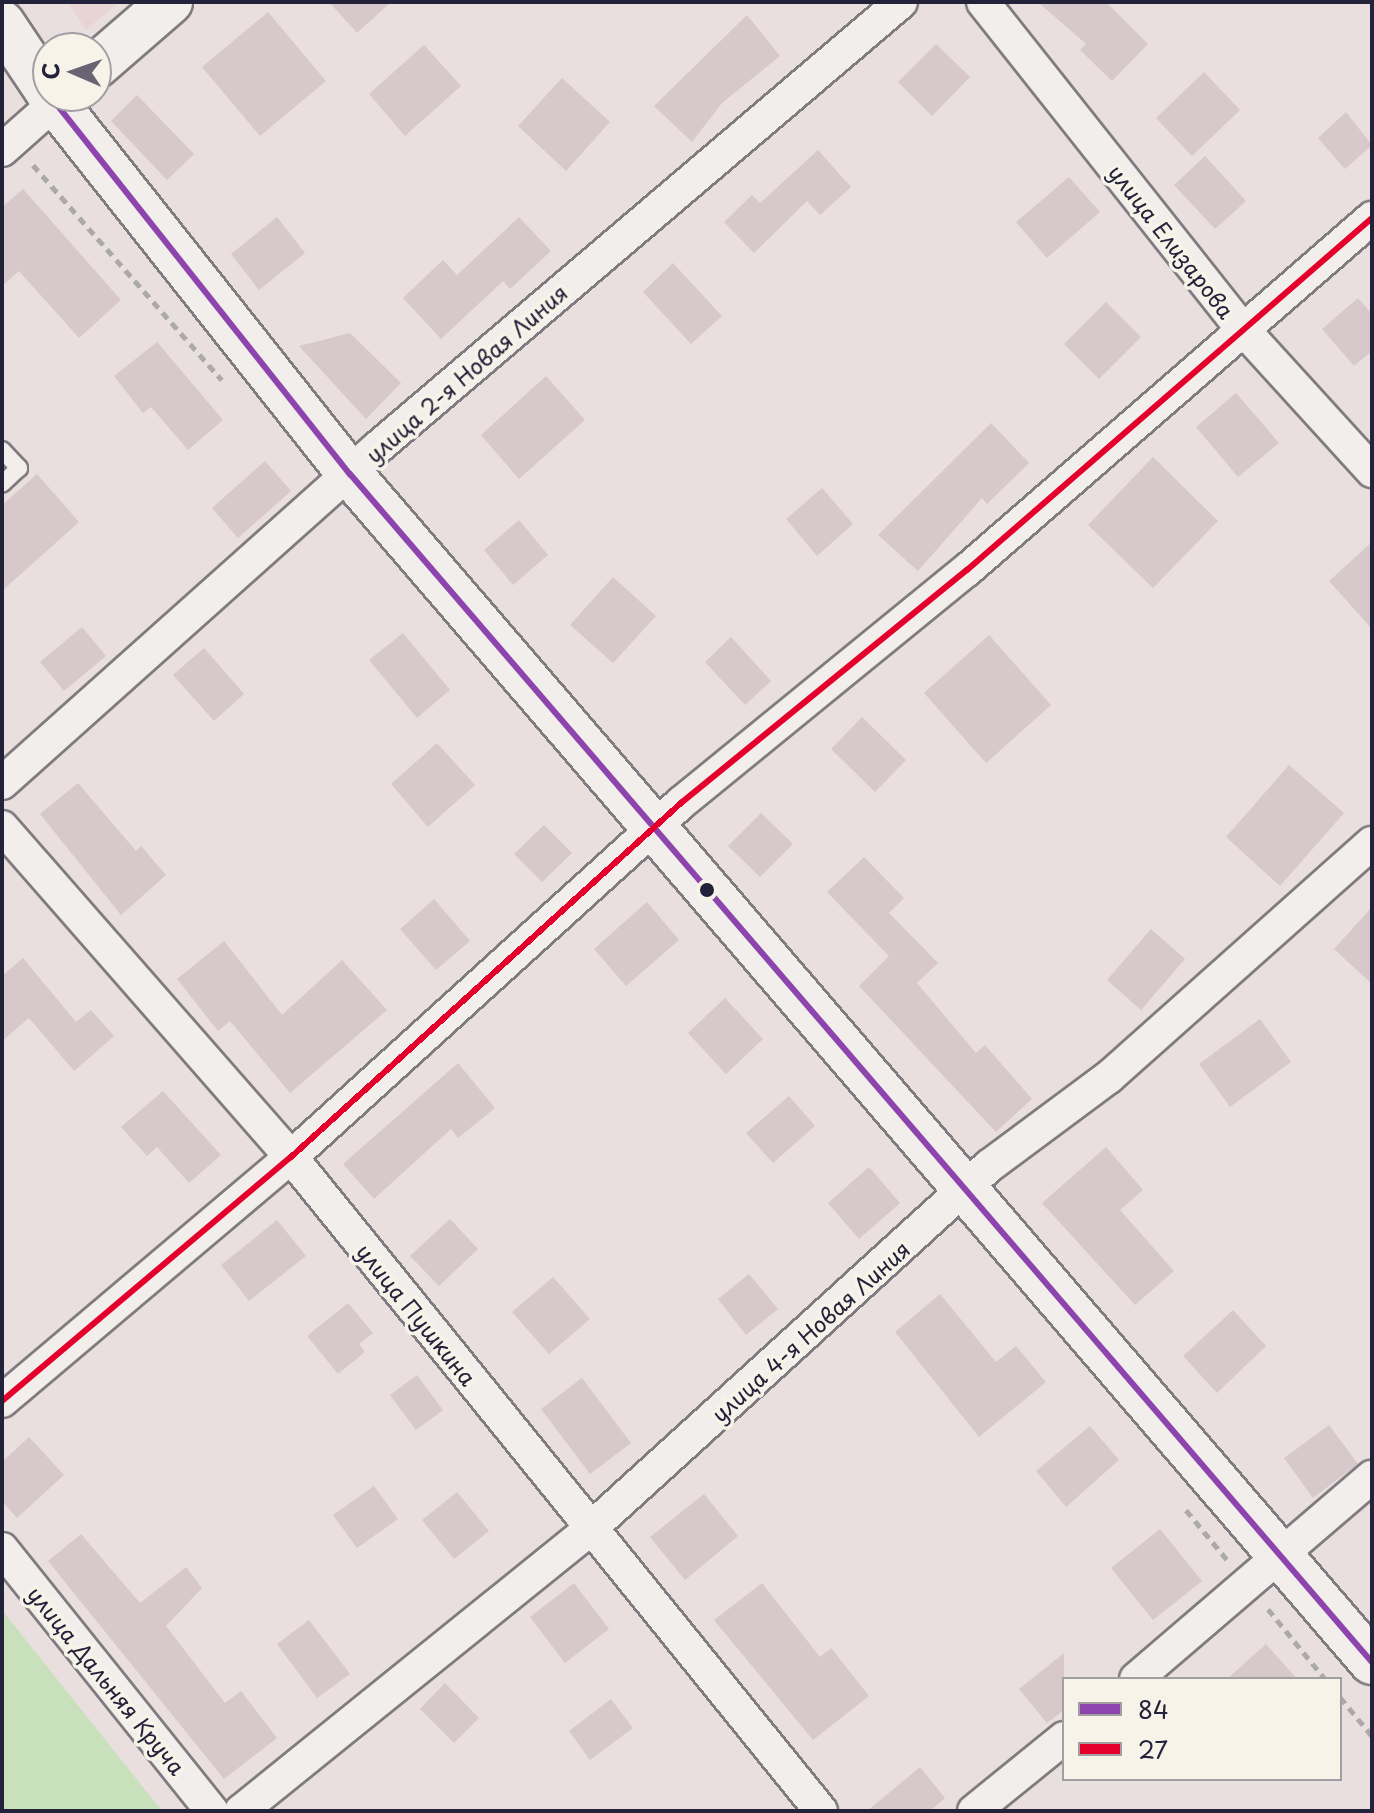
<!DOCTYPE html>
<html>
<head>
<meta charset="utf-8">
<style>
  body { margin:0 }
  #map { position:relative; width:1374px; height:1813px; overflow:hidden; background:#e9dfde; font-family:"Playpen Sans",sans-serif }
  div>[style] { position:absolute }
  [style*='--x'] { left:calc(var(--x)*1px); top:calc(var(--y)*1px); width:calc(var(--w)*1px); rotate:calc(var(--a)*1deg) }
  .built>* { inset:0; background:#e8d3d5 }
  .green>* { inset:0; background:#c9e0bd }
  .building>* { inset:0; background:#d7c8cb }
  .path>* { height:5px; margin-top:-2.5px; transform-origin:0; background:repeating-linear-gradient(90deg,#aca9ab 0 8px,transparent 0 14px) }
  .roads { filter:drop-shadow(2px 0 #807b80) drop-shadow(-2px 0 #807b80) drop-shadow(0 2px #807b80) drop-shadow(0 -2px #807b80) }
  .lane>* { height:16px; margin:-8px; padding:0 8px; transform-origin:8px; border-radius:8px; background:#f1eeeb }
  .street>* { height:32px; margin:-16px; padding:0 16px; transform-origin:16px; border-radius:16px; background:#f1eeeb }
  .secondary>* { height:44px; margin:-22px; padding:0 22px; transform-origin:22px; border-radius:22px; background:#f1eeeb }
  .bus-1>* { height:6px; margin:-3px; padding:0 3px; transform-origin:3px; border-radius:3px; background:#8e44ad }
  .bus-2>* { height:6px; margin:-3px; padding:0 3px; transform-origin:3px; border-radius:3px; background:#e4002b }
  .dots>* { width:22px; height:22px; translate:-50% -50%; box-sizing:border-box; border:4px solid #f7f3e8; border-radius:50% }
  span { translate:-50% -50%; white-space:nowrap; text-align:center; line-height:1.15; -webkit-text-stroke:7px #f7f3e8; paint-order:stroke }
  .street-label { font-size:22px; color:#22223b }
  .frame { position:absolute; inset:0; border:4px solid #22223b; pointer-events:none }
  .legend { position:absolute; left:1062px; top:1677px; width:280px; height:104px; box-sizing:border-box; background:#f7f3e8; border:2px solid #a29fa3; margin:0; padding:10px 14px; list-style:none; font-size:24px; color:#22223b }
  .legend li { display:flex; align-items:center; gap:16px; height:40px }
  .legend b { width:40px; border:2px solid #a29fa3 }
  .north { position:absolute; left:32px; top:32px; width:80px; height:80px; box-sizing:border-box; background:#f7f3e8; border:2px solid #a29fa3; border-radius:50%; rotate:272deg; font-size:22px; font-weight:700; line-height:32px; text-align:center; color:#22223b }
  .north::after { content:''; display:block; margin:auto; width:28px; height:36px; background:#686474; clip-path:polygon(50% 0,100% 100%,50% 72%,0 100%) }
</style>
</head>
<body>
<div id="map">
  <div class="built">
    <i style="clip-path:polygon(68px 2px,119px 2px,86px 30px)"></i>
  </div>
  <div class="green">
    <i style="clip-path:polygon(2px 1610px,162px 1811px,2px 1811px)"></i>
  </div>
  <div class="building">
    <i style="clip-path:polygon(329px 2px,391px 2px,357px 33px)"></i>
    <i style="clip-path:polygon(1038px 2px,1106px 2px,1148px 44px,1112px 81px,1080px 50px,1086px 44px)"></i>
    <i style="clip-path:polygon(268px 12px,326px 81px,260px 136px,202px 67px)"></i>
    <i style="clip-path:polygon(747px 15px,780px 56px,722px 103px,692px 142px,654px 106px)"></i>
    <i style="clip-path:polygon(936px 44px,970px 77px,932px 116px,898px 82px)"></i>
    <i style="clip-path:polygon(424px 45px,461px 86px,405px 136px,369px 94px)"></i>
    <i style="clip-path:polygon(1204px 72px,1240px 110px,1192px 156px,1156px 118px)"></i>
    <i style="clip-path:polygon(562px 78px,610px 122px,566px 171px,518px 126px)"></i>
    <i style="clip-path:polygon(137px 95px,194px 154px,167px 180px,111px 121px)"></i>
    <i style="clip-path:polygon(1346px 112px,1372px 145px,1345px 169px,1318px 138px)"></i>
    <i style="clip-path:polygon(818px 150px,851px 187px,820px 215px,807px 201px,754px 253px,724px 222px,752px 195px,760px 203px)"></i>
    <i style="clip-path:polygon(1205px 156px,1246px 201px,1215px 229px,1174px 185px)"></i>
    <i style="clip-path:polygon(1069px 177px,1100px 212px,1047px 258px,1016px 222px)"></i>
    <i style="clip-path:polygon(23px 189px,121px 300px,79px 338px,19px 271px,2px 286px,2px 207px)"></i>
    <i style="clip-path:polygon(277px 217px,305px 253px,259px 290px,231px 254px)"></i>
    <i style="clip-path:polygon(519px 217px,551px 251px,510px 289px,503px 281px,441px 339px,403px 298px,443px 260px,457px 275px)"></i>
    <i style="clip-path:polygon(673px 263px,722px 316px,691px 344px,643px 292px)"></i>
    <i style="clip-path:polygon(1358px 298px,1372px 314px,1372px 351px,1354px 366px,1322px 329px)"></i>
    <i style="clip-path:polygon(1106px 302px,1141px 337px,1099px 379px,1064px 344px)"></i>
    <i style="clip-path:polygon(350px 333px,401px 383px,366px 419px,299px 346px)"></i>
    <i style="clip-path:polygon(157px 342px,223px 420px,188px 450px,151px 407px,143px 413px,114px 376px)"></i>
    <i style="clip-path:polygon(546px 376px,585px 420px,519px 479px,481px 435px)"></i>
    <i style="clip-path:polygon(1236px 393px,1279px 443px,1238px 477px,1196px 427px)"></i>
    <i style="clip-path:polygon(991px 423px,1029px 463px,987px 504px,982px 498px,918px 571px,878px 535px)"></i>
    <i style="clip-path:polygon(1153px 457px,1218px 521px,1153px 588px,1088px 525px)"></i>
    <i style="clip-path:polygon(265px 461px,291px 491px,238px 538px,212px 508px)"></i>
    <i style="clip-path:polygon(37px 474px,79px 522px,2px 591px,2px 505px)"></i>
    <i style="clip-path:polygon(822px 488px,853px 524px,817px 556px,786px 519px)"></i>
    <i style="clip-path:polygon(519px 520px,548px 555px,513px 585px,484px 550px)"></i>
    <i style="clip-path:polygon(1372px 542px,1372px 629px,1329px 581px)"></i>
    <i style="clip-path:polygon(613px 577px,656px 616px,613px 663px,570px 625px)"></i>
    <i style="clip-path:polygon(82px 627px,106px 656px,64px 691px,40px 662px)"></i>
    <i style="clip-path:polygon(403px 633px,450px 690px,417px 718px,369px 660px)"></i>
    <i style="clip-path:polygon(989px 635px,1051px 705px,986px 763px,924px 693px)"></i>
    <i style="clip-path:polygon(731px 637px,771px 681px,745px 705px,705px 662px)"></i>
    <i style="clip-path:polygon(204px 648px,244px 694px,214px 721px,173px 675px)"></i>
    <i style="clip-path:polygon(862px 717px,906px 760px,875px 792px,831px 749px)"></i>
    <i style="clip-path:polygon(437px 743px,475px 785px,428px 827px,391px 784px)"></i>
    <i style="clip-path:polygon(1289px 765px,1344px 813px,1280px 886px,1226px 837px)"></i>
    <i style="clip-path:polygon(78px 783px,136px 851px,141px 846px,166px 875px,121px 915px,40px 814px)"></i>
    <i style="clip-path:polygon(761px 813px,793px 844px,760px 877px,728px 846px)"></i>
    <i style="clip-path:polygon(544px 825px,572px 853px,542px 882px,514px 854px)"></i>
    <i style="clip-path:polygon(864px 857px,904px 898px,889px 913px,938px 963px,917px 983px,976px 1053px,985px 1045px,1032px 1099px,996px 1132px,859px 986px,889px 956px,827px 892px)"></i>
    <i style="clip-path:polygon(434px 899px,470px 941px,436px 970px,400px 929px)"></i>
    <i style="clip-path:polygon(647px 902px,679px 940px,626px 986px,594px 949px)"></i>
    <i style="clip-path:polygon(1372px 907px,1372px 984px,1334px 949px)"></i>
    <i style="clip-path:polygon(1151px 929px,1185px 959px,1141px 1010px,1107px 980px)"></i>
    <i style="clip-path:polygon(224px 941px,282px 1015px,342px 960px,387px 1010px,290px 1093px,230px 1021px,218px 1031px,177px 979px)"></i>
    <i style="clip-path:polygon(23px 958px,76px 1022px,91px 1010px,114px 1036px,74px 1071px,29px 1018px,2px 1041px,2px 976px)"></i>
    <i style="clip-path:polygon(725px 998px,763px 1039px,726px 1074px,688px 1033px)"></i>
    <i style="clip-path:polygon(1260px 1019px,1291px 1062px,1230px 1107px,1199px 1064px)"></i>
    <i style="clip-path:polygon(458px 1063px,495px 1108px,458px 1138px,451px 1129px,374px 1199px,343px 1164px)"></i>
    <i style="clip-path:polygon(163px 1091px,221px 1155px,189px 1183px,157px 1147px,147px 1156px,121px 1127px)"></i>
    <i style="clip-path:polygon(789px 1096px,815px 1126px,773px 1163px,746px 1133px)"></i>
    <i style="clip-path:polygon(1106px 1147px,1143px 1190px,1120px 1210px,1174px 1271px,1135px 1305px,1042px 1203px)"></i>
    <i style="clip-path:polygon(869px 1167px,900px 1203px,859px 1239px,828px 1203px)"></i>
    <i style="clip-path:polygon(450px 1219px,478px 1249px,439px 1286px,410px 1256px)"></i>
    <i style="clip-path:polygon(277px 1220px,306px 1256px,249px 1301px,221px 1265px)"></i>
    <i style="clip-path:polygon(749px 1274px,778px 1309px,746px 1335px,718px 1299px)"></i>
    <i style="clip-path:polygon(553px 1277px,590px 1319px,549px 1354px,512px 1312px)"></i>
    <i style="clip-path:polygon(940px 1294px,996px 1362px,1016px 1346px,1046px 1382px,979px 1437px,895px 1332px)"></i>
    <i style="clip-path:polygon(348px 1303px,373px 1333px,359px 1344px,365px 1352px,338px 1374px,307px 1336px)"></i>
    <i style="clip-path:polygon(1233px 1310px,1266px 1346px,1217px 1393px,1183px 1356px)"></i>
    <i style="clip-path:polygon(417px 1375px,443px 1410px,416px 1430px,390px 1395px)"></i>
    <i style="clip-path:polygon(582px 1378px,631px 1443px,590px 1474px,541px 1409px)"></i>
    <i style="clip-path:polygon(1329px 1425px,1358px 1464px,1313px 1498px,1284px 1458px)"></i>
    <i style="clip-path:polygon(1090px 1426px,1119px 1460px,1066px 1507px,1036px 1471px)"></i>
    <i style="clip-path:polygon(29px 1437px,64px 1475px,17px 1518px,2px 1501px,2px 1462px)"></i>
    <i style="clip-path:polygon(374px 1486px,398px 1519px,357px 1548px,333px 1515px)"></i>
    <i style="clip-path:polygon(457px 1492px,489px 1531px,454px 1559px,422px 1520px)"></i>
    <i style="clip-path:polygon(704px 1494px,738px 1536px,685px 1580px,650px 1537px)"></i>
    <i style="clip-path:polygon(1160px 1529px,1202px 1581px,1153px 1620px,1111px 1568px)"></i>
    <i style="clip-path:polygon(81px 1534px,140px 1603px,186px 1567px,202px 1588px,166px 1626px,225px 1703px,241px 1691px,277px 1738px,224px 1779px,48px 1561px)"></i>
    <i style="clip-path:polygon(574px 1583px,609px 1629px,565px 1663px,530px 1617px)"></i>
    <i style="clip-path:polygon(762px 1583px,820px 1657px,831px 1648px,869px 1696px,813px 1740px,714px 1620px)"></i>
    <i style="clip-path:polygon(309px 1620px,350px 1674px,317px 1698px,277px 1644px)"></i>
    <i style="clip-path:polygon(1266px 1644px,1297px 1679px,1227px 1679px)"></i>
    <i style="clip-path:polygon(1064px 1653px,1064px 1710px,1047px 1723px,1019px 1689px)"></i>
    <i style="clip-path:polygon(445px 1683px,479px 1718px,454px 1743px,420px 1709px)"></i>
    <i style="clip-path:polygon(611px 1699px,633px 1728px,590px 1760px,569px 1731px)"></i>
    <i style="clip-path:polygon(920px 1767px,945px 1798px,930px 1811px,867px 1811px)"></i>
  </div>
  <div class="path">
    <i style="--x:33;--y:165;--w:286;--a:48.7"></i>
    <i style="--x:1186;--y:1510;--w:66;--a:50.5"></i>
    <i style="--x:1268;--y:1609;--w:90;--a:50.8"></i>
    <i style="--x:1340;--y:1697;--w:50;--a:50.6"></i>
  </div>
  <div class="roads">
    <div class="lane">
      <i style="--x:2;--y:450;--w:25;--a:47"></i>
      <i style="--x:19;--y:468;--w:23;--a:137"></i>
    </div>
    <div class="street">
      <i style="--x:983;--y:2;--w:415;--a:51.6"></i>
      <i style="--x:1241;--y:327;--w:195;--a:47.7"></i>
      <i style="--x:2;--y:150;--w:71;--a:-41.6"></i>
      <i style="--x:2;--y:783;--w:503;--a:-41.78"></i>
      <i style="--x:377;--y:448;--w:688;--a:-40.4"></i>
      <i style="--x:2;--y:827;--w:439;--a:48.8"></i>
      <i style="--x:291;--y:1157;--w:842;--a:50.98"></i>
      <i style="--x:2;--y:1401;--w:378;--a:-40.2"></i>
      <i style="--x:291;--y:1157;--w:527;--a:-42.23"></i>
      <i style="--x:681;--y:803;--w:369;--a:-39.2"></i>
      <i style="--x:967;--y:570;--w:537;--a:-41"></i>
      <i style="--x:2;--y:1549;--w:336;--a:51.3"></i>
      <i style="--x:1136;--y:1679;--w:311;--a:-40.6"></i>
      <i style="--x:241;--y:1811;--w:447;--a:-38.9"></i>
      <i style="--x:589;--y:1530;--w:541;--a:-42.3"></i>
      <i style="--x:989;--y:1166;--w:149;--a:-36.6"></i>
      <i style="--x:1109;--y:1077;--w:352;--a:-41.7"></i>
      <i style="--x:974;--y:1811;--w:116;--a:-39"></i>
    </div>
    <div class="secondary">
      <i style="--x:2;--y:23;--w:83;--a:56.3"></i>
      <i style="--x:96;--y:66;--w:98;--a:-40.9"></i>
      <i style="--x:50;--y:96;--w:483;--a:51.6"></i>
      <i style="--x:350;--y:474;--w:1567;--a:49.3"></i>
    </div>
  </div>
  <div class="bus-1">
    <i style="--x:50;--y:96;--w:483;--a:51.6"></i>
    <i style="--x:350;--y:474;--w:1567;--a:49.3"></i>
  </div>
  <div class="bus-2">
    <i style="--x:2;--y:1401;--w:378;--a:-40.2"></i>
    <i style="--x:291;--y:1157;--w:527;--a:-42.23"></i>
    <i style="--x:681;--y:803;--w:369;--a:-39.2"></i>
    <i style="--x:967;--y:570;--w:537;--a:-41"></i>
  </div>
  <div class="dots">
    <i style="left:707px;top:890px;background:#22223b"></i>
  </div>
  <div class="street-label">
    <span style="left:1172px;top:241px;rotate:52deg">улица Елизарова</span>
    <span style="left:466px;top:373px;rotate:-41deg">улица 2-я Новая Линия</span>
    <span style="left:417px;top:1314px;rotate:51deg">улица Пушкина</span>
    <span style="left:810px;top:1331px;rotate:-42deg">улица 4-я Новая Линия</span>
    <span style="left:107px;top:1680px;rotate:51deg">улица Дальняя Круча</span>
  </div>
  <div class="frame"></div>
  <ul class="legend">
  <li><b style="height:10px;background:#8e44ad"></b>84</li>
  <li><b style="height:10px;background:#e4002b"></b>27</li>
  </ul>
  <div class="north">С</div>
</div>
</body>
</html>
